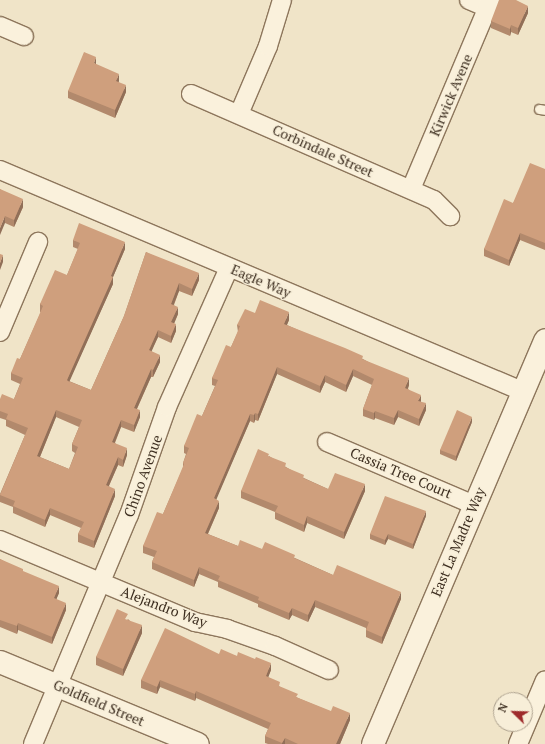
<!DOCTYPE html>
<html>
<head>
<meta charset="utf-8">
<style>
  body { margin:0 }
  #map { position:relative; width:545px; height:744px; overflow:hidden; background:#f0e4c8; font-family:"PT Serif",serif }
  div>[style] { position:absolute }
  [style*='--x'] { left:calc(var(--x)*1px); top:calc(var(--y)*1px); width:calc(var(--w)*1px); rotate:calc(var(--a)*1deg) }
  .roads { filter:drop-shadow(1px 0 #8d765c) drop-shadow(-1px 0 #8d765c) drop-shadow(0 1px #8d765c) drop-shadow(0 -1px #8d765c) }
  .lane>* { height:9px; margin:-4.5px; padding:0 4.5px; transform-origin:4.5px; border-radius:4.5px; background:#faf1dc }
  .street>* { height:18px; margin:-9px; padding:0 9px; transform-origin:9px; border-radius:9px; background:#faf1dc }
  .secondary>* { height:22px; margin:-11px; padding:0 11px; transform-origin:11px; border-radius:11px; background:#faf1dc }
  .wall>* { inset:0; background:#b2896c }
  .shaded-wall>* { inset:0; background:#916f58 }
  .building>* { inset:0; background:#cf9f7d }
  span { translate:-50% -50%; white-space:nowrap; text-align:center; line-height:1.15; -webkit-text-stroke:3px #f7eed8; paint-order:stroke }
  .street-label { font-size:14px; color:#3d2e20 }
  .north { position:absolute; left:493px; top:692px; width:40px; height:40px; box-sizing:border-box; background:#f7eed8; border:1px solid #ada18e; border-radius:50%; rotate:293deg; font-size:11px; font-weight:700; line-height:16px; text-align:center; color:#3d2e20 }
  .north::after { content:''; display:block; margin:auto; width:14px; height:18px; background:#9e2a2b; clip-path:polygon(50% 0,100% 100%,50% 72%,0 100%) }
</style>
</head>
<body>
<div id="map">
  <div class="roads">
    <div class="lane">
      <i style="--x:539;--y:109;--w:6;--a:9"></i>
    </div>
    <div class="street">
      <i style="--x:469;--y:0;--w:21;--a:23"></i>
      <i style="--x:0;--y:26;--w:26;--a:23"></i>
      <i style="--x:191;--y:94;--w:265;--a:23.6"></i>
      <i style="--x:434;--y:200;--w:23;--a:45"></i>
      <i style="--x:239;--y:114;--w:74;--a:-66.9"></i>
      <i style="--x:268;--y:46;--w:48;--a:-73.1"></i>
      <i style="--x:0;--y:170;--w:567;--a:22.95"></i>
      <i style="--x:411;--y:189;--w:205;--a:-67.1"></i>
      <i style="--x:0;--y:332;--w:98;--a:-67.1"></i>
      <i style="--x:327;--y:442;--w:160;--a:23.2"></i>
      <i style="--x:0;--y:540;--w:212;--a:22.8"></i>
      <i style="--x:195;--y:622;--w:33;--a:12"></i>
      <i style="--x:227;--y:629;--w:51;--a:19.5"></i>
      <i style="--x:275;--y:646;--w:59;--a:24"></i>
      <i style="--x:33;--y:744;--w:248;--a:-67.3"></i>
      <i style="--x:129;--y:515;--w:114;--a:-70.6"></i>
      <i style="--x:167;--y:407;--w:152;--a:-66"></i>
      <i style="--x:518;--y:744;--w:69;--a:-67.1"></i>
    </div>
    <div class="secondary">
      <i style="--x:0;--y:662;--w:214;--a:22.5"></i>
      <i style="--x:373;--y:744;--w:439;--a:-66.9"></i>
    </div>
  </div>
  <div class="wall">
    <i style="clip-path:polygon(528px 13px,518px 35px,511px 32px,510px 36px,491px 28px,491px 21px)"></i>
    <i style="clip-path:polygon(96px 65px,119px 81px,118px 82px,126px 92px,115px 118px,68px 98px,68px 91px)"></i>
    <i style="clip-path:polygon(545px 169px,545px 250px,520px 240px,509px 266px,484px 256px,484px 249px,513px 203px)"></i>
    <i style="clip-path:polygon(0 189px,23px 207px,14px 227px,5px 223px)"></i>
    <i style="clip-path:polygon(evenodd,73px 240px,125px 249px,113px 277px,113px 284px,69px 381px,91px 390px,124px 316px,146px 252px,199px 280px,192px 296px,179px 291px,174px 305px,178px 314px,174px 324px,176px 331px,171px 343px,158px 337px,151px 351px,160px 362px,153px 377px,151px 377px,137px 409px,140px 417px,134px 432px,121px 427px,115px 443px,127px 455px,123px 467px,118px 465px,109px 486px,115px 496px,94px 548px,78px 542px,78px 534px,81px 528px,50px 515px,45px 527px,13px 513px,13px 507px,0 502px,0 494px,25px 435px,6px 426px,6px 420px,0 418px,0 399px,14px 399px,20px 384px,11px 380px,11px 373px,20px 359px,41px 312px,40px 312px,40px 304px,67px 275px,78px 249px,73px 247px,73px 240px,56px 417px,79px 427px,72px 444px,72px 451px,75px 453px,69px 469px,40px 457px,56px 417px)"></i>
    <i style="clip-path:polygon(255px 313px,289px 320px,287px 325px,363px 359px,409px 385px,408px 389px,421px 402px,426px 410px,419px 426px,398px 417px,394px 425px,375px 418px,374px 420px,363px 416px,363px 409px,372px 385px,353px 376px,346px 392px,325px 382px,320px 393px,277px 374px,258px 421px,255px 420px,254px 423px,250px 421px,216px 499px,219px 508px,208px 534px,238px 546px,262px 549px,295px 558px,333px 575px,401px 599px,382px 644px,366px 637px,366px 628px,315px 607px,308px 622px,292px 615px,289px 620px,258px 607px,258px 604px,218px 587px,218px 582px,199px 574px,194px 587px,152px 569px,152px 562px,154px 557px,143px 553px,143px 546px,163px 514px,183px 468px,183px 463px,186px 454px,184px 453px,184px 446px,202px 416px,215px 386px,212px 385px,212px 378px,231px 347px,238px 332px,237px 325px)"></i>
    <i style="clip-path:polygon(472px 422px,456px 461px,440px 454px,440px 450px)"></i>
    <i style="clip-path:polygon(269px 456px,286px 467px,304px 478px,328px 489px,365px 491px,344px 539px,307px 523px,304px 532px,275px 519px,275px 512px,241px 498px,241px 491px)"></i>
    <i style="clip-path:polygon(426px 516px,413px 549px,388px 539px,385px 545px,370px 539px,370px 534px)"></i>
    <i style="clip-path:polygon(0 559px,23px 572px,59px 593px,56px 599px,66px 610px,52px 644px,18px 630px,17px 634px,0 627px)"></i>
    <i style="clip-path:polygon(128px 619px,142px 633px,123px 676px,96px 665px,96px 657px)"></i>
    <i style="clip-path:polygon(219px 654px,237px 656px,271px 670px,268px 677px,280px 687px,298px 698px,350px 720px,340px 744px,268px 744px,265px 743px,265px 736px,268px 729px,196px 698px,195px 701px,160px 687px,157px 694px,141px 688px,141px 680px)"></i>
  </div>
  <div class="shaded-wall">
    <i style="clip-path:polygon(528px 6px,528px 13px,518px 35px,518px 28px)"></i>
    <i style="clip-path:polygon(511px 25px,511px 32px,510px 36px,510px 29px)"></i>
    <i style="clip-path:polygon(96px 57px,96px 65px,94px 63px)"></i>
    <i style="clip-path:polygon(119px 74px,119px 81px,116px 88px,116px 81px)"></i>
    <i style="clip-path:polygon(126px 85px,126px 92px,115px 118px,115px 110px)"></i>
    <i style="clip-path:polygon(23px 199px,23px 207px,14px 227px,14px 220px)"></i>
    <i style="clip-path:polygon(5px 216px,5px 223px,0 235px,0 228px)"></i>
    <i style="clip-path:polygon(520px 233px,520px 240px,509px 266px,509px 260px)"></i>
    <i style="clip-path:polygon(125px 242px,125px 249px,113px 277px,113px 284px,67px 387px,67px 380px)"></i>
    <i style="clip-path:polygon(3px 255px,3px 262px,0 270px,0 263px)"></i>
    <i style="clip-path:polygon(199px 273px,199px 280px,192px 296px,192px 289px)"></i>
    <i style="clip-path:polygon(179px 283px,179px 291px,171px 311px,171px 304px)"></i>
    <i style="clip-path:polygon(178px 307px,178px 314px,171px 330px,171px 322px)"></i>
    <i style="clip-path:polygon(289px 312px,289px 320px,284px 331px,284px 324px)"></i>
    <i style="clip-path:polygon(176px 324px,176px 331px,171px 343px,171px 336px)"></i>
    <i style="clip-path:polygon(158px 330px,158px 337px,149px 357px,149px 350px)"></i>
    <i style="clip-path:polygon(160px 355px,160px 362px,153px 377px,153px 370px)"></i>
    <i style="clip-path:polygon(277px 367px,277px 374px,258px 421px,258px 414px)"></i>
    <i style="clip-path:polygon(151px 369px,151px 377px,134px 415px,134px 408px)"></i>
    <i style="clip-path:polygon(353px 369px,353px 376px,346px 392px,346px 385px)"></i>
    <i style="clip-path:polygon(325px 375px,325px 382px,320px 393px,320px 386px)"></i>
    <i style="clip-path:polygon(409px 378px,409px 385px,405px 395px,405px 388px)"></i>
    <i style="clip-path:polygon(421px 395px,421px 402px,418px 401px)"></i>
    <i style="clip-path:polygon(426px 403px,426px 410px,419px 426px,419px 419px)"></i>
    <i style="clip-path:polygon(56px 410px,56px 417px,37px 464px,37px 456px)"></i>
    <i style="clip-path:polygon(140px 410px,140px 417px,134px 432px,134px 425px)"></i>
    <i style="clip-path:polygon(398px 410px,398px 417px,394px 425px,394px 418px)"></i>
    <i style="clip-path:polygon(375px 411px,375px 418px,374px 420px,374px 413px)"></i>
    <i style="clip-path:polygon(255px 413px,255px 420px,254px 423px,254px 415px)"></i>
    <i style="clip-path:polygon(250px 414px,250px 421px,214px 505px,214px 498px)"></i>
    <i style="clip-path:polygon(472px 417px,472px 422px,456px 461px,456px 456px)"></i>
    <i style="clip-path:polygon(121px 420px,121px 427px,112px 449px,112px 442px)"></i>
    <i style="clip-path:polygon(127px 448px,127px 455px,123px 467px,123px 460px)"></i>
    <i style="clip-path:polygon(118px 457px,118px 465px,106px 492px,106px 485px)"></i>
    <i style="clip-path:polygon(365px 484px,365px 491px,344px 539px,344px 532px)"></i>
    <i style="clip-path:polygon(115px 489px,115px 496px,94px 548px,94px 541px)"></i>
    <i style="clip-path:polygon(219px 501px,219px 508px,205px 540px,205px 533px)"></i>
    <i style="clip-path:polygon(50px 508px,50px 515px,45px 527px,45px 520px)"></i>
    <i style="clip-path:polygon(426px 511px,426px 516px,413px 549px,413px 544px)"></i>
    <i style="clip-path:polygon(307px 516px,307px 523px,304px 532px,304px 525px)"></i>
    <i style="clip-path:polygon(388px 534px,388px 539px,385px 545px,385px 540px)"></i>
    <i style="clip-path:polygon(199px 567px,199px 574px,194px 587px,194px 580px)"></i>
    <i style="clip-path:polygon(59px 586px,59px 593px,54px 605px,54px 598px)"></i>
    <i style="clip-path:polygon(401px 592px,401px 599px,382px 644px,382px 637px)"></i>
    <i style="clip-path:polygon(315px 600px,315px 607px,308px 622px,308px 615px)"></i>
    <i style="clip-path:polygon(66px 603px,66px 610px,52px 644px,52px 637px)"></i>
    <i style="clip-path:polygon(292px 608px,292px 615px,289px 620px,289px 613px)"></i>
    <i style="clip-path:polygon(18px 623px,18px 630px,17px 634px,17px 626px)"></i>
    <i style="clip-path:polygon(142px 625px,142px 633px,123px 676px,123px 669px)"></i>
    <i style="clip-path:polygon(271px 663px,271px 670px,266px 683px,266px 676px)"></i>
    <i style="clip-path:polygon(160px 680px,160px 687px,157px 694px,157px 687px)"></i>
    <i style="clip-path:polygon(196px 691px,196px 698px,195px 701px,195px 694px)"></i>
    <i style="clip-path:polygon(350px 713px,350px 720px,340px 744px,336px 744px)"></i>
    <i style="clip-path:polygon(285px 738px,285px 744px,282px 744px,282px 743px)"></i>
  </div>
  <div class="building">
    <i style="clip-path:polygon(499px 0,516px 0,528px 6px,518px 28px,511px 25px,510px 29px,491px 21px)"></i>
    <i style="clip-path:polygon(84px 52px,96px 57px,94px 63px,119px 74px,116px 81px,126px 85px,115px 110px,68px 91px)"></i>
    <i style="clip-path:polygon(530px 163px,545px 169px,545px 243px,520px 233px,509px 260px,484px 249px,504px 199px,513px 203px)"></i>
    <i style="clip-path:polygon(0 189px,23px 199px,14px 220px,5px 216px,0 228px)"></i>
    <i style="clip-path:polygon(evenodd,79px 223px,125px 242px,111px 276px,113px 277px,67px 380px,68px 381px,91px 390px,124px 316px,146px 252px,199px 273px,192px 289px,179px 283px,171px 304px,178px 307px,171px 322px,176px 324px,171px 336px,158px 330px,149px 350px,160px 355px,153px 370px,151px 369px,134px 408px,140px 410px,134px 425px,121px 420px,112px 442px,127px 448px,123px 460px,118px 457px,106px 485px,115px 489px,94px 541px,78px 534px,84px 522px,50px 508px,45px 520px,13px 506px,15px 501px,0 495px,28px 428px,6px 419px,8px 414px,0 411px,0 399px,2px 394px,14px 399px,23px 378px,11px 373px,17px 358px,20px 359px,43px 306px,40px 304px,55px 270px,67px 275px,80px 243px,73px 240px,79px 223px,56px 410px,82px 420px,72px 444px,78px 447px,69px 469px,37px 456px,56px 410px)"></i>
    <i style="clip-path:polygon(0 254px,3px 255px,0 263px)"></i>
    <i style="clip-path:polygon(260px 300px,289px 312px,284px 324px,345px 348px,363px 356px,362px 359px,409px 378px,405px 388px,421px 395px,418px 401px,426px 403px,419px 419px,398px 410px,394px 418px,375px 411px,374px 413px,363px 409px,374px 379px,353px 369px,346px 385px,325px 375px,320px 386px,277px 367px,258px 414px,255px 413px,254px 415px,250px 414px,214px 498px,219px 501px,205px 533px,238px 546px,240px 540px,262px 549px,265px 542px,295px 555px,294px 558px,333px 575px,337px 565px,401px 592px,382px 637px,366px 630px,369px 622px,315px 600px,308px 615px,292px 608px,289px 613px,258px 600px,259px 597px,218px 580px,220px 576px,199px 567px,194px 580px,152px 562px,157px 551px,143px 546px,157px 512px,163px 514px,184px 464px,183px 463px,189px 448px,184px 446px,197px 414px,202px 416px,218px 380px,212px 378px,226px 345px,231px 347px,240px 326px,237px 325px,245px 309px,255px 313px)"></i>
    <i style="clip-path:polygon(457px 410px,472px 417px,456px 456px,440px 450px)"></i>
    <i style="clip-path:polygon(258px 449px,269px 454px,268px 456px,286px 463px,285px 467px,304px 475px,303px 478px,328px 489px,335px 473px,365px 484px,344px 532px,307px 516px,304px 525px,275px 512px,278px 506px,241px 491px)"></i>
    <i style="clip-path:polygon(385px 496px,426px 511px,413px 544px,388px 534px,385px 540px,370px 534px)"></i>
    <i style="clip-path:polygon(0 559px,23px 569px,23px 571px,59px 586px,54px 598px,66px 603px,52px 637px,18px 623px,17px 626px,0 620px)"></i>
    <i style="clip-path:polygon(117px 609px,128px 614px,125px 619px,142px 625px,123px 669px,96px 657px)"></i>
    <i style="clip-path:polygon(165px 628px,219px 654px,221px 649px,237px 656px,238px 652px,255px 659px,256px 657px,271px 663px,266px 676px,280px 682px,279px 686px,298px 694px,296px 697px,331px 711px,333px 706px,350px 713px,336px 744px,298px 744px,285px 738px,282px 743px,265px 736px,271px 723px,196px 691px,195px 694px,160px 680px,157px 687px,141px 680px)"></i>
  </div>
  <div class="street-label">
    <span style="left:451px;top:95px;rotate:-67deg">Kirwick Avene</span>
    <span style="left:323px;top:151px;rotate:24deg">Corbindale Street</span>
    <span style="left:261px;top:281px;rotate:23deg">Eagle Way</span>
    <span style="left:401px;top:473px;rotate:23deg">Cassia Tree Court</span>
    <span style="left:143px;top:476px;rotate:-70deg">Chino Avenue</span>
    <span style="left:458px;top:542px;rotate:-67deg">East La Madre Way</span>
    <span style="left:164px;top:607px;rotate:21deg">Alejandro Way</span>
    <span style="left:99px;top:703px;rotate:23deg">Goldfield Street</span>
  </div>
  <div class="north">N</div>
</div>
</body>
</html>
